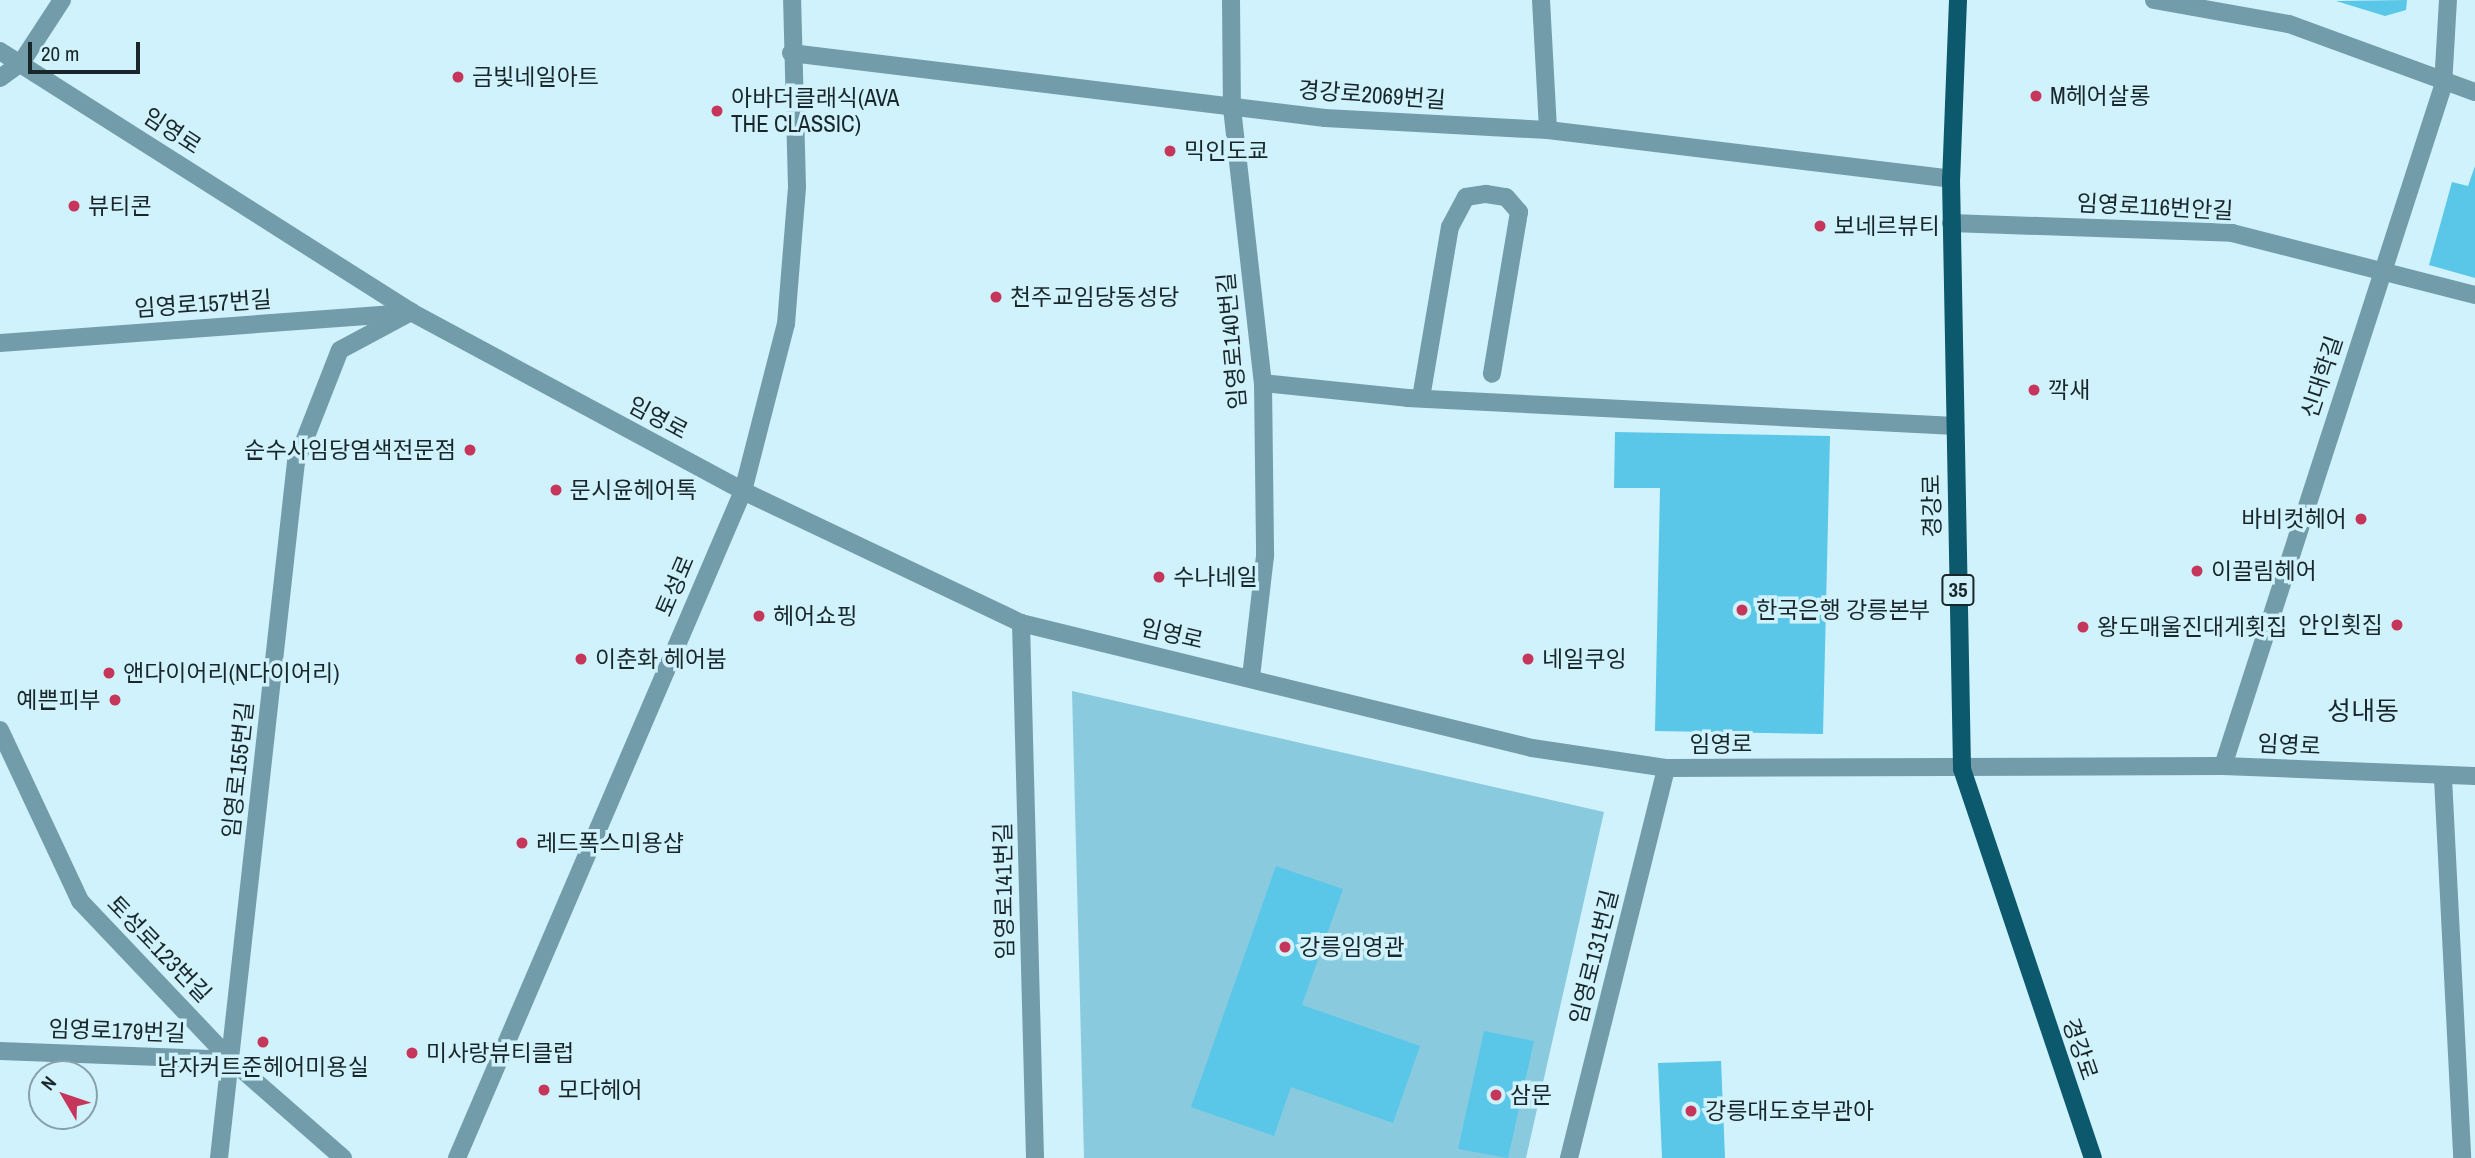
<!DOCTYPE html>
<html>
<head>
<meta charset="utf-8">
<style>
  body { margin:0 }
  #map { position:relative; width:2475px; height:1158px; overflow:hidden; background:#d0f2fd; font-family:"Archivo Narrow","Noto Sans KR",sans-serif }
  div>[style] { position:absolute }
  [style*='--x'] { left:calc(var(--x)*1px); top:calc(var(--y)*1px); width:calc(var(--w)*1px); rotate:calc(var(--a)*1deg) }
  .green>* { inset:0; background:#8acadf }
  .building>* { inset:0; background:#5ac7e8 }
  .service>* { height:18px; margin:-9px; padding:0 9px; transform-origin:9px; border-radius:9px; background:#739caa }
  .pedestrian>* { height:18px; margin:-9px; padding:0 9px; transform-origin:9px; border-radius:9px; background:#739caa }
  .minor>* { height:18px; margin:-9px; padding:0 9px; transform-origin:9px; border-radius:9px; background:#739caa }
  .tertiary>* { height:18px; margin:-9px; padding:0 9px; transform-origin:9px; border-radius:9px; background:#739caa }
  .primary>* { height:18px; margin:-9px; padding:0 9px; transform-origin:9px; border-radius:9px; background:#0c586c }
  .dots>* { width:19px; height:19px; translate:-50% -50%; box-sizing:border-box; border:4px solid #d0f2fd; border-radius:50% }
  span { translate:-50% -50%; white-space:nowrap; text-align:center; line-height:1.15; -webkit-text-stroke:7px #d0f2fd; paint-order:stroke }
  .shield-label span { padding:2px 5px; background:#d0f2fd; border:2px solid; border-radius:5px; -webkit-text-stroke-width:0 }
  .shield-label { font-size:21px; color:#19262a; font-weight:700 }
  .poi-label { font-size:23px; color:#19262a }
  .left { translate:0 -50%; text-align:left }
  .right { translate:-100% -50%; text-align:right }
  .street-label { font-size:23px; color:#19262a }
  .quarter-label { font-size:26px; color:#19262a }
  .north { position:absolute; left:28px; top:1060px; width:70px; height:70px; box-sizing:border-box; background:#d0f2fd; border:2px solid #87a0a9; border-radius:50%; rotate:309deg; font-size:19px; font-weight:700; line-height:28px; text-align:center; color:#19262a }
  .north::after { content:''; display:block; margin:auto; width:24px; height:32px; background:#c5365a; clip-path:polygon(50% 0,100% 100%,50% 72%,0 100%) }
  .scale { position:absolute; left:28px; top:42px; width:112px; height:32px; box-sizing:border-box; border:4px solid #19262a; border-top:0; padding-left:9px; font-size:21px; line-height:24px; white-space:nowrap; color:#19262a; -webkit-text-stroke:5px #d0f2fd; paint-order:stroke }
</style>
</head>
<body>
<div id="map">
  <div class="green">
    <i style="clip-path:polygon(1072px 691px,1604px 812px,1526px 1158px,1084px 1158px)"></i>
  </div>
  <div class="building">
    <i style="clip-path:polygon(2407px 0,2406px 10px,2385px 16px,2336px 1px)"></i>
    <i style="clip-path:polygon(2475px 166px,2475px 278px,2429px 265px,2452px 182px,2468px 186px)"></i>
    <i style="clip-path:polygon(1615px 432px,1830px 436px,1823px 734px,1655px 731px,1660px 488px,1614px 488px)"></i>
    <i style="clip-path:polygon(1276px 866px,1343px 889px,1302px 1005px,1420px 1046px,1393px 1123px,1291px 1087px,1274px 1136px,1191px 1107px)"></i>
    <i style="clip-path:polygon(1484px 1031px,1534px 1041px,1508px 1158px,1458px 1149px)"></i>
    <i style="clip-path:polygon(1721px 1061px,1725px 1158px,1662px 1158px,1658px 1063px)"></i>
  </div>
  <div class="service">
    <i style="--x:1421;--y:398;--w:173;--a:-80.4"></i>
    <i style="--x:1450;--y:227;--w:34;--a:-62"></i>
    <i style="--x:1466;--y:197;--w:20;--a:-9"></i>
    <i style="--x:1486;--y:194;--w:20;--a:9"></i>
    <i style="--x:1506;--y:197;--w:20;--a:49"></i>
    <i style="--x:1519;--y:212;--w:164;--a:99.5"></i>
  </div>
  <div class="pedestrian">
    <i style="--x:1569;--y:1158;--w:402;--a:-76"></i>
  </div>
  <div class="minor">
    <i style="--x:1231;--y:0;--w:108;--a:89.5"></i>
    <i style="--x:1232;--y:108;--w:277;--a:83.6"></i>
    <i style="--x:1263;--y:383;--w:173;--a:89.3"></i>
    <i style="--x:1265;--y:556;--w:122;--a:96.6"></i>
    <i style="--x:1541;--y:0;--w:130;--a:86.9"></i>
    <i style="--x:2154;--y:0;--w:137;--a:10.1"></i>
    <i style="--x:2289;--y:24;--w:198;--a:20.1"></i>
    <i style="--x:791;--y:53;--w:538;--a:6.94"></i>
    <i style="--x:1325;--y:118;--w:223;--a:3.1"></i>
    <i style="--x:1548;--y:130;--w:406;--a:6.9"></i>
    <i style="--x:0;--y:78;--w:26;--a:-36"></i>
    <i style="--x:21;--y:63;--w:75;--a:-56.9"></i>
    <i style="--x:1951;--y:223;--w:281;--a:2"></i>
    <i style="--x:2232;--y:233;--w:251;--a:14.3"></i>
    <i style="--x:0;--y:343;--w:405;--a:-4.2"></i>
    <i style="--x:1263;--y:383;--w:145;--a:5.9"></i>
    <i style="--x:1407;--y:398;--w:549;--a:2.92"></i>
    <i style="--x:1021;--y:623;--w:535;--a:88.5"></i>
    <i style="--x:0;--y:730;--w:189;--a:64.9"></i>
    <i style="--x:80;--y:901;--w:219;--a:46.5"></i>
    <i style="--x:231;--y:1060;--w:149;--a:41.2"></i>
    <i style="--x:2223;--y:766;--w:715;--a:-72.07"></i>
    <i style="--x:2443;--y:86;--w:86;--a:-86.7"></i>
    <i style="--x:2443;--y:778;--w:380;--a:87.1"></i>
    <i style="--x:0;--y:1051;--w:231;--a:2.2"></i>
    <i style="--x:219;--y:1158;--w:700;--a:-83.69"></i>
    <i style="--x:296;--y:462;--w:120;--a:-68.6"></i>
    <i style="--x:340;--y:350;--w:81;--a:-28.2"></i>
  </div>
  <div class="tertiary">
    <i style="--x:0;--y:51;--w:487;--a:32.4"></i>
    <i style="--x:411;--y:312;--w:377;--a:28.3"></i>
    <i style="--x:743;--y:491;--w:308;--a:25.4"></i>
    <i style="--x:1021;--y:623;--w:526;--a:13.75"></i>
    <i style="--x:1532;--y:748;--w:135;--a:8.5"></i>
    <i style="--x:1666;--y:768;--w:557;--a:-0.21"></i>
    <i style="--x:2223;--y:766;--w:252;--a:2.3"></i>
    <i style="--x:457;--y:1158;--w:726;--a:-66.79"></i>
    <i style="--x:743;--y:491;--w:172;--a:-75.6"></i>
    <i style="--x:786;--y:324;--w:137;--a:-85.4"></i>
    <i style="--x:797;--y:187;--w:187;--a:-91.5"></i>
  </div>
  <div class="primary">
    <i style="--x:1958;--y:0;--w:179;--a:92.2"></i>
    <i style="--x:1951;--y:179;--w:590;--a:88.93"></i>
    <i style="--x:1962;--y:769;--w:410;--a:71.4"></i>
  </div>
  <div class="dots">
    <i style="left:458px;top:77px;background:#c5365a"></i>
    <i style="left:2036px;top:96px;background:#c5365a"></i>
    <i style="left:717px;top:111px;background:#c5365a"></i>
    <i style="left:1170px;top:151px;background:#c5365a"></i>
    <i style="left:74px;top:206px;background:#c5365a"></i>
    <i style="left:1820px;top:226px;background:#c5365a"></i>
    <i style="left:996px;top:297px;background:#c5365a"></i>
    <i style="left:2034px;top:390px;background:#c5365a"></i>
    <i style="left:470px;top:450px;background:#c5365a"></i>
    <i style="left:556px;top:490px;background:#c5365a"></i>
    <i style="left:2361px;top:519px;background:#c5365a"></i>
    <i style="left:2197px;top:571px;background:#c5365a"></i>
    <i style="left:1159px;top:577px;background:#c5365a"></i>
    <i style="left:1742px;top:610px;background:#c5365a"></i>
    <i style="left:759px;top:616px;background:#c5365a"></i>
    <i style="left:2397px;top:625px;background:#c5365a"></i>
    <i style="left:2083px;top:627px;background:#c5365a"></i>
    <i style="left:581px;top:659px;background:#c5365a"></i>
    <i style="left:1528px;top:659px;background:#c5365a"></i>
    <i style="left:109px;top:673px;background:#c5365a"></i>
    <i style="left:115px;top:700px;background:#c5365a"></i>
    <i style="left:522px;top:843px;background:#c5365a"></i>
    <i style="left:1285px;top:947px;background:#c5365a"></i>
    <i style="left:263px;top:1042px;background:#c5365a"></i>
    <i style="left:412px;top:1053px;background:#c5365a"></i>
    <i style="left:544px;top:1090px;background:#c5365a"></i>
    <i style="left:1496px;top:1095px;background:#c5365a"></i>
    <i style="left:1691px;top:1111px;background:#c5365a"></i>
  </div>
  <div class="shield-label">
    <span style="left:1958px;top:590px">35</span>
  </div>
  <div class="poi-label">
    <span class="left" style="left:472px;top:77px">금빛네일아트</span>
    <span class="left" style="left:2050px;top:96px">M헤어살롱</span>
    <span class="left" style="left:731px;top:111px">아바더클래식(AVA<br>THE CLASSIC)</span>
    <span class="left" style="left:1184px;top:151px">믹인도쿄</span>
    <span class="left" style="left:88px;top:206px">뷰티콘</span>
    <span class="left" style="left:1834px;top:226px">보네르뷰티</span>
    <span class="left" style="left:1010px;top:297px">천주교임당동성당</span>
    <span class="left" style="left:2048px;top:390px">깍새</span>
    <span class="right" style="left:456px;top:450px">순수사임당염색전문점</span>
    <span class="left" style="left:570px;top:490px">문시윤헤어톡</span>
    <span class="right" style="left:2347px;top:519px">바비컷헤어</span>
    <span class="left" style="left:2211px;top:571px">이끌림헤어</span>
    <span class="left" style="left:1173px;top:577px">수나네일</span>
    <span class="left" style="left:1756px;top:610px">한국은행 강릉본부</span>
    <span class="left" style="left:773px;top:616px">헤어쇼핑</span>
    <span class="right" style="left:2383px;top:625px">안인횟집</span>
    <span class="left" style="left:2097px;top:627px">왕도매울진대게횟집</span>
    <span class="left" style="left:595px;top:659px">이춘화 헤어붐</span>
    <span class="left" style="left:1542px;top:659px">네일쿠잉</span>
    <span class="left" style="left:123px;top:673px">앤다이어리(N다이어리)</span>
    <span class="right" style="left:101px;top:700px">예쁜피부</span>
    <span class="left" style="left:536px;top:843px">레드폭스미용샵</span>
    <span class="left" style="left:1299px;top:947px">강릉임영관</span>
    <span class="left" style="left:426px;top:1053px">미사랑뷰티클럽</span>
    <span style="left:263px;top:1067px">남자커트준헤어미용실</span>
    <span class="left" style="left:558px;top:1090px">모다헤어</span>
    <span class="left" style="left:1510px;top:1095px">삼문</span>
    <span class="left" style="left:1705px;top:1111px">강릉대도호부관아</span>
  </div>
  <div class="street-label">
    <span style="left:1372px;top:95px;rotate:4deg">경강로2069번길</span>
    <span style="left:172px;top:131px;rotate:33deg">임영로</span>
    <span style="left:2155px;top:207px;rotate:3deg">임영로116번안길</span>
    <span style="left:203px;top:304px;rotate:-4deg">임영로157번길</span>
    <span style="left:1232px;top:341px;rotate:-95deg">임영로140번길</span>
    <span style="left:2322px;top:377px;rotate:-72deg">신대학길</span>
    <span style="left:658px;top:418px;rotate:28deg">임영로</span>
    <span style="left:1932px;top:506px;rotate:-91deg">경강로</span>
    <span style="left:675px;top:586px;rotate:-67deg">토성로</span>
    <span style="left:1172px;top:634px;rotate:13deg">임영로</span>
    <span style="left:1721px;top:744px">임영로</span>
    <span style="left:2289px;top:745px;rotate:3deg">임영로</span>
    <span style="left:238px;top:770px;rotate:-84deg">임영로155번길</span>
    <span style="left:1004px;top:891px;rotate:-91deg">임영로141번길</span>
    <span style="left:159px;top:949px;rotate:46deg">토성로123번길</span>
    <span style="left:1594px;top:957px;rotate:-76deg">임영로131번길</span>
    <span style="left:117px;top:1031px;rotate:2deg">임영로179번길</span>
    <span style="left:2080px;top:1049px;rotate:71deg">경강로</span>
  </div>
  <div class="quarter-label">
    <span style="left:2363px;top:711px">성내동</span>
  </div>
  <div class="north">N</div>
  <div class="scale">20 m</div>
</div>
</body>
</html>
